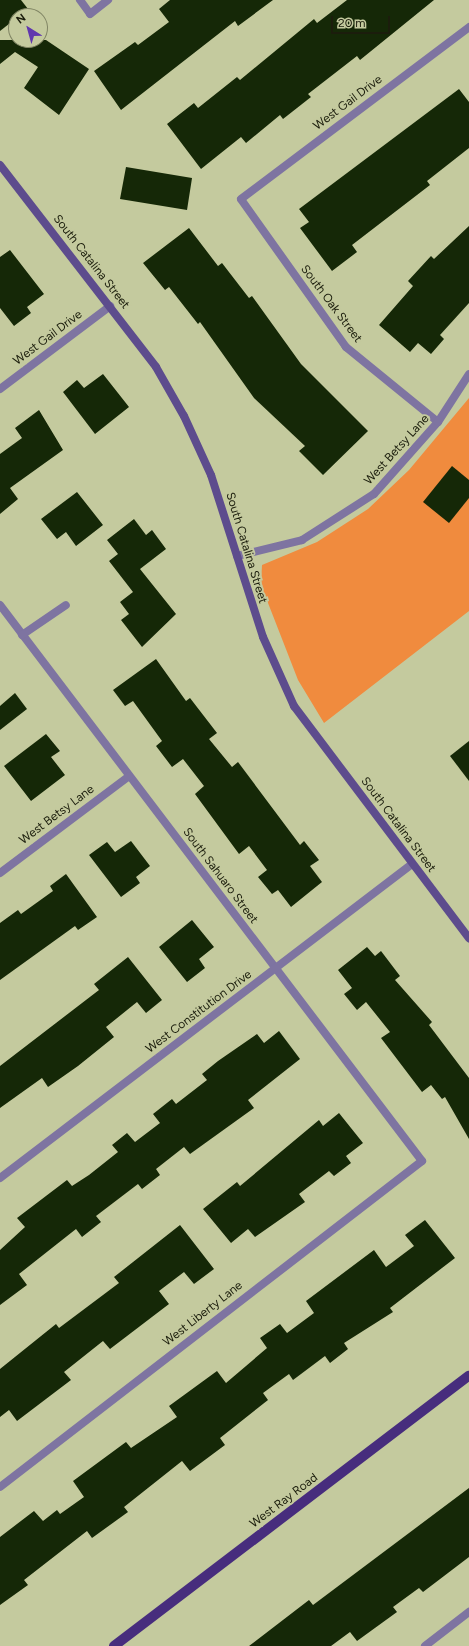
<!DOCTYPE html>
<html>
<head>
<meta charset="utf-8">
<style>
  body { margin:0 }
  #map { position:relative; width:469px; height:1646px; overflow:hidden; background:#c4ca9e; font-family:Figtree,sans-serif }
  div>[style] { position:absolute }
  [style*='--x'] { left:calc(var(--x)*1px); top:calc(var(--y)*1px); width:calc(var(--w)*1px); rotate:calc(var(--a)*1deg) }
  .green>* { inset:0; background:#f08b3e }
  .building>* { inset:0; background:#152807 }
  .street>* { height:8px; margin:-4px; padding:0 4px; transform-origin:4px; border-radius:4px; background:#7e74a1 }
  .secondary>* { height:8px; margin:-4px; padding:0 4px; transform-origin:4px; border-radius:4px; background:#5d4c8d }
  .primary>* { height:10px; margin:-5px; padding:0 5px; transform-origin:5px; border-radius:5px; background:#472d7d }
  span { translate:-50% -50%; white-space:nowrap; text-align:center; line-height:1.15; -webkit-text-stroke:4px #c4ca9e; paint-order:stroke }
  .street-label { font-size:12px; color:#1b1d0c }
  .north { position:absolute; left:8px; top:8px; width:40px; height:40px; box-sizing:border-box; background:#c4ca9e; border:1px solid #808564; border-radius:50%; rotate:323deg; font-size:11px; font-weight:700; line-height:16px; text-align:center; color:#1b1d0c }
  .north::after { content:''; display:block; margin:auto; width:14px; height:18px; background:#6036ae; clip-path:polygon(50% 0,100% 100%,50% 72%,0 100%) }
  .scale { position:absolute; left:331px; top:16px; width:59px; height:18px; box-sizing:border-box; border:2px solid #1b1d0c; border-top:0; padding-left:5px; font-size:12px; line-height:14px; white-space:nowrap; color:#1b1d0c; -webkit-text-stroke:3px #c4ca9e; paint-order:stroke }
</style>
</head>
<body>
<div id="map">
  <div class="green">
    <i style="clip-path:polygon(469px 398px,469px 611px,324px 723px,298px 680px,261px 585px,262px 565px,317px 542px,368px 509px,409px 470px)"></i>
  </div>
  <div class="building">
    <i style="clip-path:polygon(0 0,21px 0,28px 9px,0 31px)"></i>
    <i style="clip-path:polygon(170px 0,273px 0,238px 26px,235px 21px,121px 110px,94px 71px,135px 42px,138px 45px,169px 22px,159px 9px)"></i>
    <i style="clip-path:polygon(347px 0,434px 0,360px 60px,357px 56px,308px 94px,311px 97px,283px 119px,280px 115px,246px 143px,241px 137px,201px 169px,167px 124px,194px 103px,198px 108px,237px 77px,240px 80px,314px 19px,317px 23px)"></i>
    <i style="clip-path:polygon(0 40px,46px 40px,89px 69px,59px 115px,24px 88px,38px 67px,15px 52px,0 64px)"></i>
    <i style="clip-path:polygon(459px 89px,469px 102px,469px 148px,427px 181px,430px 185px,352px 245px,357px 252px,332px 271px,300px 228px,309px 222px,299px 209px)"></i>
    <i style="clip-path:polygon(126px 167px,192px 178px,187px 210px,120px 199px)"></i>
    <i style="clip-path:polygon(469px 226px,469px 303px,440px 335px,444px 339px,431px 354px,418px 343px,410px 352px,379px 325px,413px 286px,408px 281px,431px 256px,434px 259px)"></i>
    <i style="clip-path:polygon(189px 228px,218px 266px,222px 263px,249px 298px,252px 296px,301px 364px,368px 431px,323px 475px,299px 451px,305px 446px,254px 398px,200px 322px,198px 324px,169px 287px,165px 290px,143px 263px)"></i>
    <i style="clip-path:polygon(10px 250px,44px 294px,27px 307px,31px 313px,14px 326px,0 308px,0 257px)"></i>
    <i style="clip-path:polygon(103px 374px,129px 407px,95px 434px,63px 392px,77px 380px,84px 388px)"></i>
    <i style="clip-path:polygon(39px 410px,63px 450px,10px 488px,18px 499px,0 514px,0 454px,22px 438px,15px 428px)"></i>
    <i style="clip-path:polygon(452px 466px,469px 480px,469px 498px,449px 523px,423px 502px)"></i>
    <i style="clip-path:polygon(77px 492px,103px 525px,76px 546px,66px 532px,57px 539px,41px 519px)"></i>
    <i style="clip-path:polygon(134px 519px,146px 535px,152px 530px,166px 549px,140px 569px,176px 614px,142px 647px,121px 620px,129px 614px,120px 602px,133px 592px,109px 561px,118px 554px,107px 540px)"></i>
    <i style="clip-path:polygon(156px 659px,186px 701px,190px 698px,217px 733px,209px 739px,232px 767px,238px 762px,300px 845px,304px 841px,319px 860px,310px 866px,322px 882px,291px 907px,278px 890px,272px 894px,258px 877px,267px 870px,249px 846px,239px 854px,195px 794px,204px 786px,183px 759px,172px 767px,156px 746px,162px 741px,133px 701px,125px 706px,113px 690px)"></i>
    <i style="clip-path:polygon(15px 693px,27px 709px,0 730px,0 706px)"></i>
    <i style="clip-path:polygon(46px 734px,60px 751px,51px 757px,65px 775px,31px 801px,4px 766px)"></i>
    <i style="clip-path:polygon(469px 741px,469px 781px,450px 756px)"></i>
    <i style="clip-path:polygon(131px 841px,150px 866px,136px 877px,140px 883px,121px 897px,89px 855px,107px 842px,115px 852px)"></i>
    <i style="clip-path:polygon(66px 874px,97px 917px,78px 930px,75px 926px,0 980px,0 923px,18px 910px,21px 914px,53px 891px,50px 886px)"></i>
    <i style="clip-path:polygon(192px 920px,214px 947px,199px 959px,205px 968px,187px 982px,159px 947px)"></i>
    <i style="clip-path:polygon(367px 947px,375px 956px,381px 951px,400px 976px,395px 980px,432px 1022px,429px 1025px,469px 1078px,469px 1139px,445px 1097px,442px 1099px,431px 1085px,422px 1092px,381px 1038px,390px 1032px,366px 1002px,357px 1010px,344px 994px,352px 988px,338px 970px)"></i>
    <i style="clip-path:polygon(128px 957px,162px 1000px,146px 1013px,137px 1002px,106px 1027px,114px 1037px,78px 1066px,48px 1087px,42px 1078px,0 1108px,0 1066px,99px 990px,94px 984px)"></i>
    <i style="clip-path:polygon(279px 1031px,300px 1059px,248px 1100px,254px 1108px,190px 1154px,184px 1147px,156px 1169px,160px 1175px,142px 1189px,138px 1184px,96px 1216px,101px 1222px,82px 1237px,76px 1229px,19px 1274px,27px 1285px,0 1305px,0 1250px,25px 1227px,17px 1218px,67px 1180px,72px 1186px,89px 1175px,118px 1152px,112px 1145px,127px 1133px,135px 1142px,160px 1123px,153px 1114px,172px 1099px,176px 1104px,207px 1080px,202px 1074px,218px 1061px,257px 1034px,264px 1043px)"></i>
    <i style="clip-path:polygon(339px 1113px,363px 1143px,346px 1156px,351px 1163px,334px 1176px,329px 1171px,299px 1194px,305px 1202px,255px 1237px,248px 1229px,231px 1243px,203px 1209px,237px 1182px,240px 1186px,319px 1120px,323px 1126px)"></i>
    <i style="clip-path:polygon(425px 1220px,455px 1258px,390px 1308px,393px 1312px,344px 1343px,348px 1349px,330px 1363px,325px 1356px,293px 1380px,289px 1374px,263px 1393px,268px 1400px,220px 1438px,225px 1445px,190px 1471px,182px 1461px,124px 1507px,128px 1512px,92px 1538px,87px 1531px,24px 1580px,28px 1585px,0 1605px,0 1537px,34px 1511px,43px 1521px,57px 1510px,60px 1514px,84px 1497px,73px 1481px,126px 1442px,131px 1448px,177px 1417px,169px 1406px,217px 1371px,226px 1383px,267px 1348px,260px 1338px,280px 1324px,287px 1333px,314px 1313px,306px 1301px,374px 1250px,386px 1267px,414px 1246px,405px 1235px)"></i>
    <i style="clip-path:polygon(180px 1225px,214px 1269px,194px 1284px,184px 1272px,159px 1291px,169px 1304px,110px 1349px,103px 1341px,64px 1372px,71px 1380px,17px 1421px,9px 1410px,0 1417px,0 1369px,56px 1324px,59px 1328px,119px 1283px,114px 1277px)"></i>
    <i style="clip-path:polygon(469px 1488px,469px 1557px,423px 1592px,419px 1588px,393px 1607px,397px 1612px,357px 1641px,350px 1632px,331px 1646px,249px 1646px,309px 1600px,313px 1605px)"></i>
  </div>
  <div class="street">
    <i style="--x:80;--y:0;--w:17;--a:54"></i>
    <i style="--x:90;--y:14;--w:23;--a:-38"></i>
    <i style="--x:0;--y:389;--w:138;--a:-37"></i>
    <i style="--x:438;--y:422;--w:119;--a:-140.8"></i>
    <i style="--x:346;--y:347;--w:181;--a:-125.4"></i>
    <i style="--x:241;--y:199;--w:286;--a:-37"></i>
    <i style="--x:237;--y:556;--w:67;--a:-13.8"></i>
    <i style="--x:302;--y:540;--w:85;--a:-32.6"></i>
    <i style="--x:374;--y:494;--w:96;--a:-48.4"></i>
    <i style="--x:438;--y:422;--w:57;--a:-57.1"></i>
    <i style="--x:0;--y:605;--w:698;--a:52.8"></i>
    <i style="--x:422;--y:1161;--w:533;--a:142.31"></i>
    <i style="--x:22;--y:635;--w:53;--a:-34.3"></i>
    <i style="--x:0;--y:873;--w:161;--a:-36.9"></i>
    <i style="--x:0;--y:1178;--w:518;--a:-37.31"></i>
    <i style="--x:425;--y:1646;--w:56;--a:-37.7"></i>
  </div>
  <div class="secondary">
    <i style="--x:0;--y:165;--w:255;--a:52.3"></i>
    <i style="--x:156;--y:367;--w:56;--a:60.3"></i>
    <i style="--x:184;--y:416;--w:65;--a:65.4"></i>
    <i style="--x:211;--y:475;--w:170;--a:72.2"></i>
    <i style="--x:263;--y:637;--w:76;--a:65.8"></i>
    <i style="--x:294;--y:706;--w:291;--a:53"></i>
  </div>
  <div class="primary">
    <i style="--x:114;--y:1646;--w:446;--a:-37.3"></i>
  </div>
  <div class="street-label">
    <span style="left:348px;top:103px;rotate:-37deg">West Gail Drive</span>
    <span style="left:91px;top:262px;rotate:52deg">South Catalina Street</span>
    <span style="left:331px;top:304px;rotate:53deg">South Oak Street</span>
    <span style="left:48px;top:338px;rotate:-37deg">West Gail Drive</span>
    <span style="left:397px;top:450px;rotate:-48deg">West Betsy Lane</span>
    <span style="left:246px;top:548px;rotate:73deg">South Catalina Street</span>
    <span style="left:57px;top:815px;rotate:-37deg">West Betsy Lane</span>
    <span style="left:398px;top:825px;rotate:53deg">South Catalina Street</span>
    <span style="left:220px;top:876px;rotate:53deg">South Sahuaro Street</span>
    <span style="left:199px;top:1012px;rotate:-37deg">West Constitution Drive</span>
    <span style="left:203px;top:1314px;rotate:-38deg">West Liberty Lane</span>
    <span style="left:284px;top:1501px;rotate:-37deg">West Ray Road</span>
  </div>
  <div class="north">N</div>
  <div class="scale">20 m</div>
</div>
</body>
</html>
